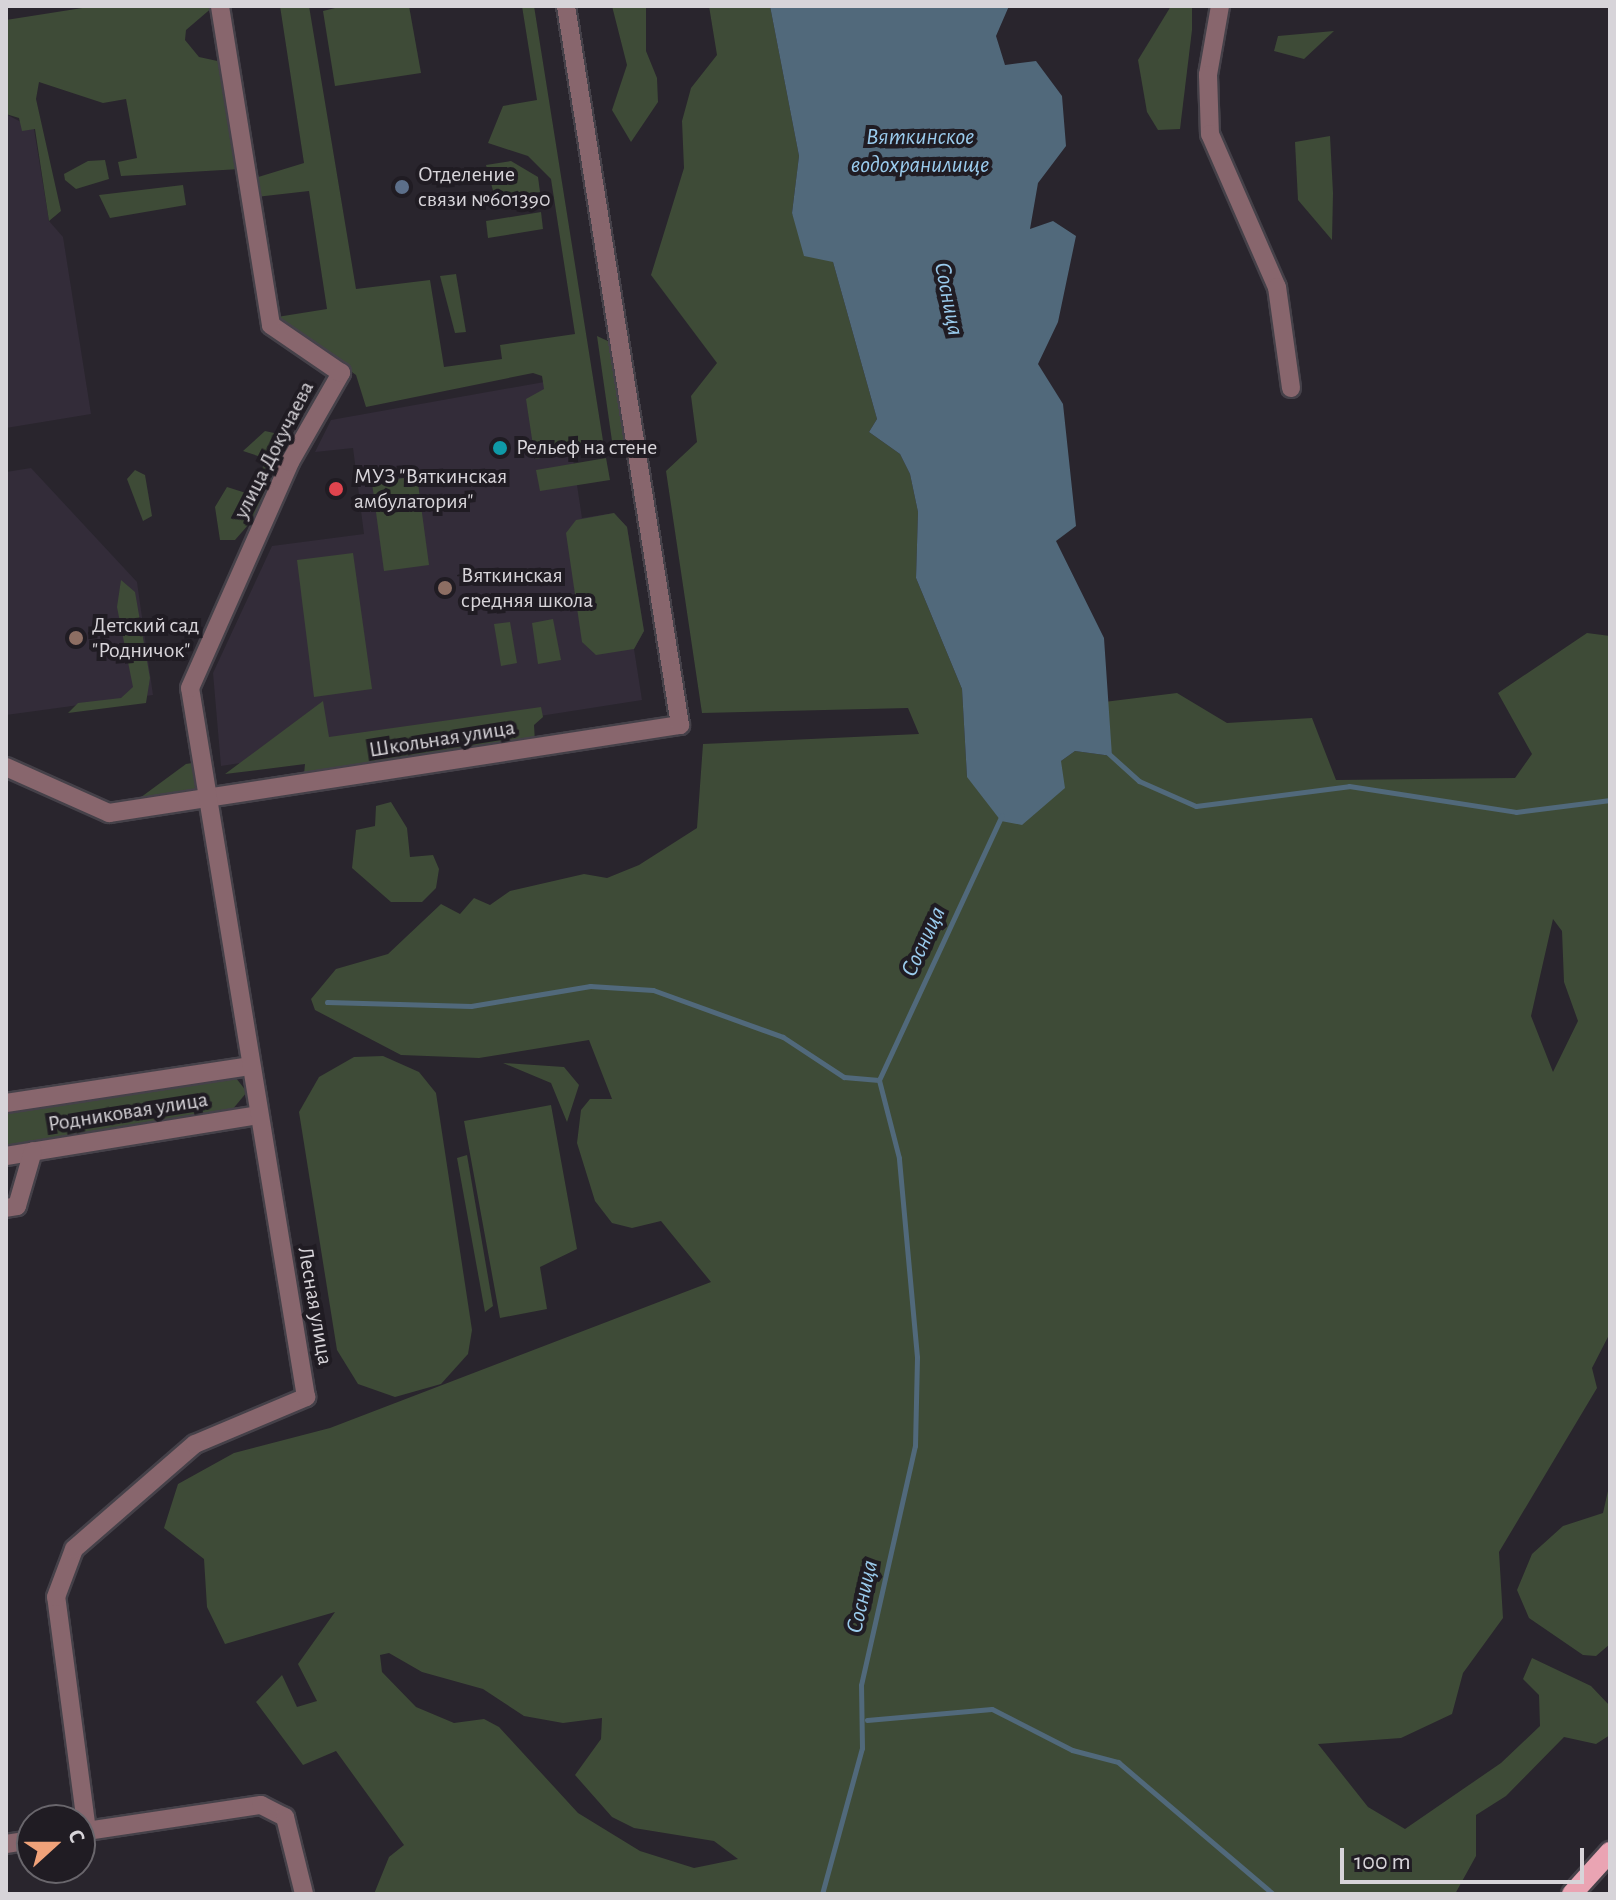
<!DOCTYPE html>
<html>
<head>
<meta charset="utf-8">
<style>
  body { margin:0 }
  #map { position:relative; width:1616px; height:1900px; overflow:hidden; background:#29252d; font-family:"Alegreya Sans",sans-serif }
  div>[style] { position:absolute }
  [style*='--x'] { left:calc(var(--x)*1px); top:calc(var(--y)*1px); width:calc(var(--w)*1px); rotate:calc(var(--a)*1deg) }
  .built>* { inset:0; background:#332c39 }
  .green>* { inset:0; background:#3e4b37 }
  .water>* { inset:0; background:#51697b }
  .stream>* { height:5px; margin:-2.5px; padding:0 2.5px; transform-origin:2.5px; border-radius:2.5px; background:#51697b }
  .roads { filter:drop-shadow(2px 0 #454149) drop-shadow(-2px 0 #454149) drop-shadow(0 2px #454149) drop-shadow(0 -2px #454149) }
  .minor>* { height:18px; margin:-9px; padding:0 9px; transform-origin:9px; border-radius:9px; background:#88666d }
  .major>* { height:20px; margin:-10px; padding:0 10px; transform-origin:10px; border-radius:10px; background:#eaa4b3 }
  .dots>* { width:22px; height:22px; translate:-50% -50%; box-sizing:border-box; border:4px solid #201c23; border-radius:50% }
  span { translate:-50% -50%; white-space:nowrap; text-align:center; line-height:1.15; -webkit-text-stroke:8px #201c23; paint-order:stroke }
  .poi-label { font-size:22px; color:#d7d4d9 }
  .left { translate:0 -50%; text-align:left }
  .street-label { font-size:22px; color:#d7d4d9 }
  .water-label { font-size:24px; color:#9acbed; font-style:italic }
  .frame { position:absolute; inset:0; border:8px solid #d7d4d9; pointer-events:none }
  .north { position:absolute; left:16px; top:1804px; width:80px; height:80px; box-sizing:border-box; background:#201c23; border:2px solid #69666c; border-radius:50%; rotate:69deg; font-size:22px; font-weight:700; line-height:32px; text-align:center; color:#d7d4d9 }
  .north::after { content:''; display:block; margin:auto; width:28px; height:36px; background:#f0a279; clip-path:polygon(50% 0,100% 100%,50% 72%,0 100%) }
  .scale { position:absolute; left:1340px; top:1848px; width:244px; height:36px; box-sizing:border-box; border:4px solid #d7d4d9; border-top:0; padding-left:10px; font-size:24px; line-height:28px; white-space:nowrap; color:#d7d4d9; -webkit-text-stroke:6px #201c23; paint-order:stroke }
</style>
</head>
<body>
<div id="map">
  <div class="built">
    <i style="clip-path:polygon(6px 114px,34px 129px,49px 221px,63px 237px,91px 414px,6px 428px)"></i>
    <i style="clip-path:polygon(561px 379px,582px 518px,614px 513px,627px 527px,644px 631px,634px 649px,642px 700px,221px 766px,213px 673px,272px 546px,364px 534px,353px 448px,315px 452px,331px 420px)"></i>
    <i style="clip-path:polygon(31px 468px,137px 582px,153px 695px,6px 715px,6px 472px)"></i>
  </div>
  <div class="green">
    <i style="clip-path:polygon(95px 6px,214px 6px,186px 30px,185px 40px,199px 57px,222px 62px,240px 169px,121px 176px,118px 162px,137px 158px,126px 99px,103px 103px,39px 82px,36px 99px,61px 211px,49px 221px,35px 129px,22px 131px,19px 118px,6px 114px,6px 20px)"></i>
    <i style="clip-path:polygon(280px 6px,309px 6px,356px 289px,430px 280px,444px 367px,502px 359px,500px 345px,575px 334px,551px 179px,528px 156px,488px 143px,503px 106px,537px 100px,522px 6px,534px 6px,604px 447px,535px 459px,526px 399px,544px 389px,542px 376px,533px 373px,366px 407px,356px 375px,277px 317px,327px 309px,309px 191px,256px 197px,255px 178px,304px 163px)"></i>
    <i style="clip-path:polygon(343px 6px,409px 6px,421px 73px,335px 86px,323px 11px)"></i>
    <i style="clip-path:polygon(612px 6px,646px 6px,646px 51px,657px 78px,658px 102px,631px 142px,612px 110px,627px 65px)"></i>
    <i style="clip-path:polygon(evenodd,709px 6px,770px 6px,799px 156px,792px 213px,806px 244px,833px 262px,877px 419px,869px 432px,900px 454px,910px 474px,918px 512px,916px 578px,962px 689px,967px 777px,1061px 761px,1075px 751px,1112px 756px,1104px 702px,1177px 693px,1227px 723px,1312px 718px,1336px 780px,1515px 778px,1532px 754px,1498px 693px,1587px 633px,1610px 636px,1610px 1333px,1592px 1368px,1597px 1388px,1499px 1552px,1503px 1618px,1463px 1673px,1452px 1714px,1401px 1738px,1318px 1744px,1368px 1807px,1405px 1829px,1501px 1763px,1540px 1726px,1539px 1695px,1523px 1679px,1532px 1658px,1591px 1686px,1610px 1706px,1610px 1735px,1596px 1744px,1564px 1737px,1506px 1796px,1476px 1815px,1476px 1856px,1455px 1894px,374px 1894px,389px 1857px,404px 1845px,336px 1751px,303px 1765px,256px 1702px,282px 1675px,297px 1707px,317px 1701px,298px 1664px,335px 1612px,225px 1644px,207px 1607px,204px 1559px,164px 1528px,178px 1484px,234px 1453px,330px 1428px,711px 1282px,661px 1221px,632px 1228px,612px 1223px,595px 1201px,577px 1143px,581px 1110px,590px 1099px,612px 1099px,589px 1040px,479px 1058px,401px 1055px,315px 1010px,311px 999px,336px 969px,388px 954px,441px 904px,460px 914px,474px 898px,490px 905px,510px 891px,584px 874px,607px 878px,639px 865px,697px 828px,703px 744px,919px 734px,908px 708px,702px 713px,666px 471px,697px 442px,691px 396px,717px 363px,651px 275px,684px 168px,682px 121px,691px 88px,717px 55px,709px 6px,1553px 919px,1562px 931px,1564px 982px,1578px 1021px,1553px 1072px,1531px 1016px,1553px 919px,709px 6px,389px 1653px,422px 1672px,483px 1689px,524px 1716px,563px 1723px,602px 1718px,601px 1739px,575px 1775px,612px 1817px,634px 1828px,714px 1841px,738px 1859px,694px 1868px,640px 1851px,578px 1813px,499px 1727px,484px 1719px,454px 1723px,416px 1707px,382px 1672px,380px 1655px,389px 1653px)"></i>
    <i style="clip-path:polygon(1171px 6px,1192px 6px,1192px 30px,1180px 129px,1158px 130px,1147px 112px,1138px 60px)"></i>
    <i style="clip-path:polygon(1334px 31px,1304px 59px,1274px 51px,1278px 36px)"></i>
    <i style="clip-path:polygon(1330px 136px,1333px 193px,1332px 240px,1298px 200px,1295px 142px)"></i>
    <i style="clip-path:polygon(105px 160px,109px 179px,76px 189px,65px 180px,64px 174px,88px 161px)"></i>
    <i style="clip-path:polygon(511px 161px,538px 177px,540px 192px,495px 198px,486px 165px)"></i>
    <i style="clip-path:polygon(183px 185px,186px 205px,110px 218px,99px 195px)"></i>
    <i style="clip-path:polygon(541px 212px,543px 229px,488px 238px,486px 221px)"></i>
    <i style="clip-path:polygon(456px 274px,466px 332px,455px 333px,440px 276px)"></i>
    <i style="clip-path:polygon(597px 336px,610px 342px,626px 446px,613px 448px)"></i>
    <i style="clip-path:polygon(265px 431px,283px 435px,282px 449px,256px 516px,235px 540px,220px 540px,215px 507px,227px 487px,246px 493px,262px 473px,264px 458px,243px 451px)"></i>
    <i style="clip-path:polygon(606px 458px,610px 480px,540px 491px,536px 470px)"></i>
    <i style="clip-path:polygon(135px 470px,145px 475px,152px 516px,143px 521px,127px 479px)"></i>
    <i style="clip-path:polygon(417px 476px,429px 565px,384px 571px,372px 483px)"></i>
    <i style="clip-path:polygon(614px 513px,627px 527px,644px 631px,634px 649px,596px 655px,582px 642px,566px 533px,576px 520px)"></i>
    <i style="clip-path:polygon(353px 553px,372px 689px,314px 697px,297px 560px)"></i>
    <i style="clip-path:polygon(121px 580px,135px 592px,150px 678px,146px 703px,68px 713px,78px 703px,121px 698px,133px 687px,117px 607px)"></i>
    <i style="clip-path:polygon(553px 619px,561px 660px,538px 664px,532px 623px)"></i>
    <i style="clip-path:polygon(510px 622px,517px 663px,501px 666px,494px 624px)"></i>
    <i style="clip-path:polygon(323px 701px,329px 737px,541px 707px,543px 717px,534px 725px,535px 742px,304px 774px,305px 764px,225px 774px)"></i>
    <i style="clip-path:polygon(192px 763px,201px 793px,129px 806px,186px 764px)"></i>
    <i style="clip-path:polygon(391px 802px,407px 828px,410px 857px,433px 855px,439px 869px,436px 888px,422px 902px,391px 902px,352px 868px,356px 830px,375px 826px,376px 806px)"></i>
    <i style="clip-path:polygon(383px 1056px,419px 1072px,436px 1093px,472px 1330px,468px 1354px,441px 1384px,395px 1397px,358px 1384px,337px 1350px,299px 1112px,319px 1077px,354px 1057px)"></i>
    <i style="clip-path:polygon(503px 1063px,564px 1067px,579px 1085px,567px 1122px,551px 1083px)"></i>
    <i style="clip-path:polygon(232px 1073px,247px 1092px,227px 1116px,6px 1151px,6px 1108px)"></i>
    <i style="clip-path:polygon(551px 1105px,577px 1249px,540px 1267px,547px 1309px,500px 1318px,464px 1121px)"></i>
    <i style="clip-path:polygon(467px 1155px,493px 1306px,485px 1312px,457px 1158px)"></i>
    <i style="clip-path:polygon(1610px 1482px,1610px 1644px,1596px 1656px,1583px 1655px,1529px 1618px,1517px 1590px,1532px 1554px,1563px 1526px,1603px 1513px)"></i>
  </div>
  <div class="water">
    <i style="clip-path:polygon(770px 6px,1009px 6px,996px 36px,1005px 65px,1036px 61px,1062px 96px,1066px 146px,1038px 183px,1030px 229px,1053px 221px,1076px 236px,1058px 322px,1038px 364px,1063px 404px,1076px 526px,1056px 541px,1104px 638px,1112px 756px,1075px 751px,1061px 761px,1065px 788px,1022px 825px,1001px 821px,967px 777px,962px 689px,916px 578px,918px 512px,910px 474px,900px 454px,869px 432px,877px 419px,833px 262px,804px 256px,792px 213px,799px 156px)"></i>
  </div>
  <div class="stream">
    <i style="--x:1108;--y:753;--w:42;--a:42.1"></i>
    <i style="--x:1139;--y:781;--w:62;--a:23.7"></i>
    <i style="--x:1196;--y:806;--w:154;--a:-7.4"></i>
    <i style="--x:1349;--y:786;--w:169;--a:8.8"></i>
    <i style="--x:1516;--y:812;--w:95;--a:-7.3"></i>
    <i style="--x:327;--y:1002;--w:144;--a:1.6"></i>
    <i style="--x:471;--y:1006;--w:121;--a:-9.5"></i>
    <i style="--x:590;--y:986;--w:63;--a:3.6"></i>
    <i style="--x:653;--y:990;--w:138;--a:19.9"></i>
    <i style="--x:783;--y:1037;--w:73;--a:33.3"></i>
    <i style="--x:844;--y:1077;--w:35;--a:5"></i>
    <i style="--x:867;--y:1720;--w:125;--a:-5"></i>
    <i style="--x:992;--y:1709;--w:90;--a:27.1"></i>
    <i style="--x:1072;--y:1750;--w:48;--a:14.6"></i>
    <i style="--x:1118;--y:1762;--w:204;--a:40.4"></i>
    <i style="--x:822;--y:1894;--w:151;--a:-74.7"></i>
    <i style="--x:862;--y:1748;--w:63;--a:-90.9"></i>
    <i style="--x:861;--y:1685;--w:245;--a:-77.3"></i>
    <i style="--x:915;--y:1446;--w:89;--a:-88.7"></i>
    <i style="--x:917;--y:1357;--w:200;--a:-95.2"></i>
    <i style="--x:899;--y:1158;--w:81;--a:-104.4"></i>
    <i style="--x:879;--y:1080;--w:292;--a:-65.1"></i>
  </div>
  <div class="roads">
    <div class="minor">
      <i style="--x:1220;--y:6;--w:70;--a:99.9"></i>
      <i style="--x:1208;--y:75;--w:59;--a:88.1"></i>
      <i style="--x:1210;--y:134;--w:167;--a:66.4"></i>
      <i style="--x:1277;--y:287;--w:102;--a:82.1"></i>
      <i style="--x:6;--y:767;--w:113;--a:24.1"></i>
      <i style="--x:109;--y:813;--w:578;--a:-8.76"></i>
      <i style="--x:680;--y:725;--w:728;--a:-99.01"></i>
      <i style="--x:6;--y:1103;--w:248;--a:-8.6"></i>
      <i style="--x:6;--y:1156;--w:255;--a:-9.2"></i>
      <i style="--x:6;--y:1208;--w:11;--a:-10"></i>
      <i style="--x:17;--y:1206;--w:57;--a:-73.8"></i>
      <i style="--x:87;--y:1831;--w:236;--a:-97.5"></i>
      <i style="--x:56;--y:1597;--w:51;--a:-69.4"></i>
      <i style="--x:74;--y:1549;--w:160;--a:-41"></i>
      <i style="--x:195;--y:1444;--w:121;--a:-22.9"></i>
      <i style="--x:306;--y:1397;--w:718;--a:-99.29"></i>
      <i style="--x:190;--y:688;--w:247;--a:-66.1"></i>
      <i style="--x:290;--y:462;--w:103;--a:-60.2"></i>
      <i style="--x:341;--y:373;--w:85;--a:-145.6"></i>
      <i style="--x:271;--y:325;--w:323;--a:-99.1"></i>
      <i style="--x:80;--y:1832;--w:183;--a:-8.5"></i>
      <i style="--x:261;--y:1805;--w:27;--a:27"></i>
      <i style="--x:285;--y:1817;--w:79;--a:76.1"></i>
      <i style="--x:6;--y:1844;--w:26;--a:-9"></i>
    </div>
    <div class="major">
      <i style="--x:1572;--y:1894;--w:57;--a:-47.9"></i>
    </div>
  </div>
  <div class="dots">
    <i style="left:402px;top:187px;background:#5c6f8a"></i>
    <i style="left:500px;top:448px;background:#0f9aa8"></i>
    <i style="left:336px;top:489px;background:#e0444e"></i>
    <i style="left:445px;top:588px;background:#8d6e63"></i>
    <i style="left:76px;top:638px;background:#8d6e63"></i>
  </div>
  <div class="poi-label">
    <span class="left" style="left:418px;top:187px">Отделение<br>связи №601390</span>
    <span class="left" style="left:516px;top:448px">Рельеф на стене</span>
    <span class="left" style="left:354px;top:489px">МУЗ "Вяткинская<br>амбулатория"</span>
    <span class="left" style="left:461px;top:588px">Вяткинская<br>средняя школа</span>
    <span class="left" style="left:92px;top:638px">Детский сад<br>"Родничок"</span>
  </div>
  <div class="street-label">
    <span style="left:274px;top:450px;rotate:-63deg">улица Докучаева</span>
    <span style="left:442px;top:739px;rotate:-9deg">Школьная улица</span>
    <span style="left:128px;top:1112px;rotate:-9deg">Родниковая улица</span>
    <span style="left:315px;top:1306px;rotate:80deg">Лесная улица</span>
  </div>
  <div class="water-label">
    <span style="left:920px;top:152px">Вяткинское<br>водохранилище</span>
    <span style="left:948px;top:299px;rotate:79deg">Сосница</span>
    <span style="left:924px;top:942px;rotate:-65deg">Сосница</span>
    <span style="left:863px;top:1597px;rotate:-77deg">Сосница</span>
  </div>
  <div class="frame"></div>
  <div class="north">С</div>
  <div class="scale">100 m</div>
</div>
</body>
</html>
